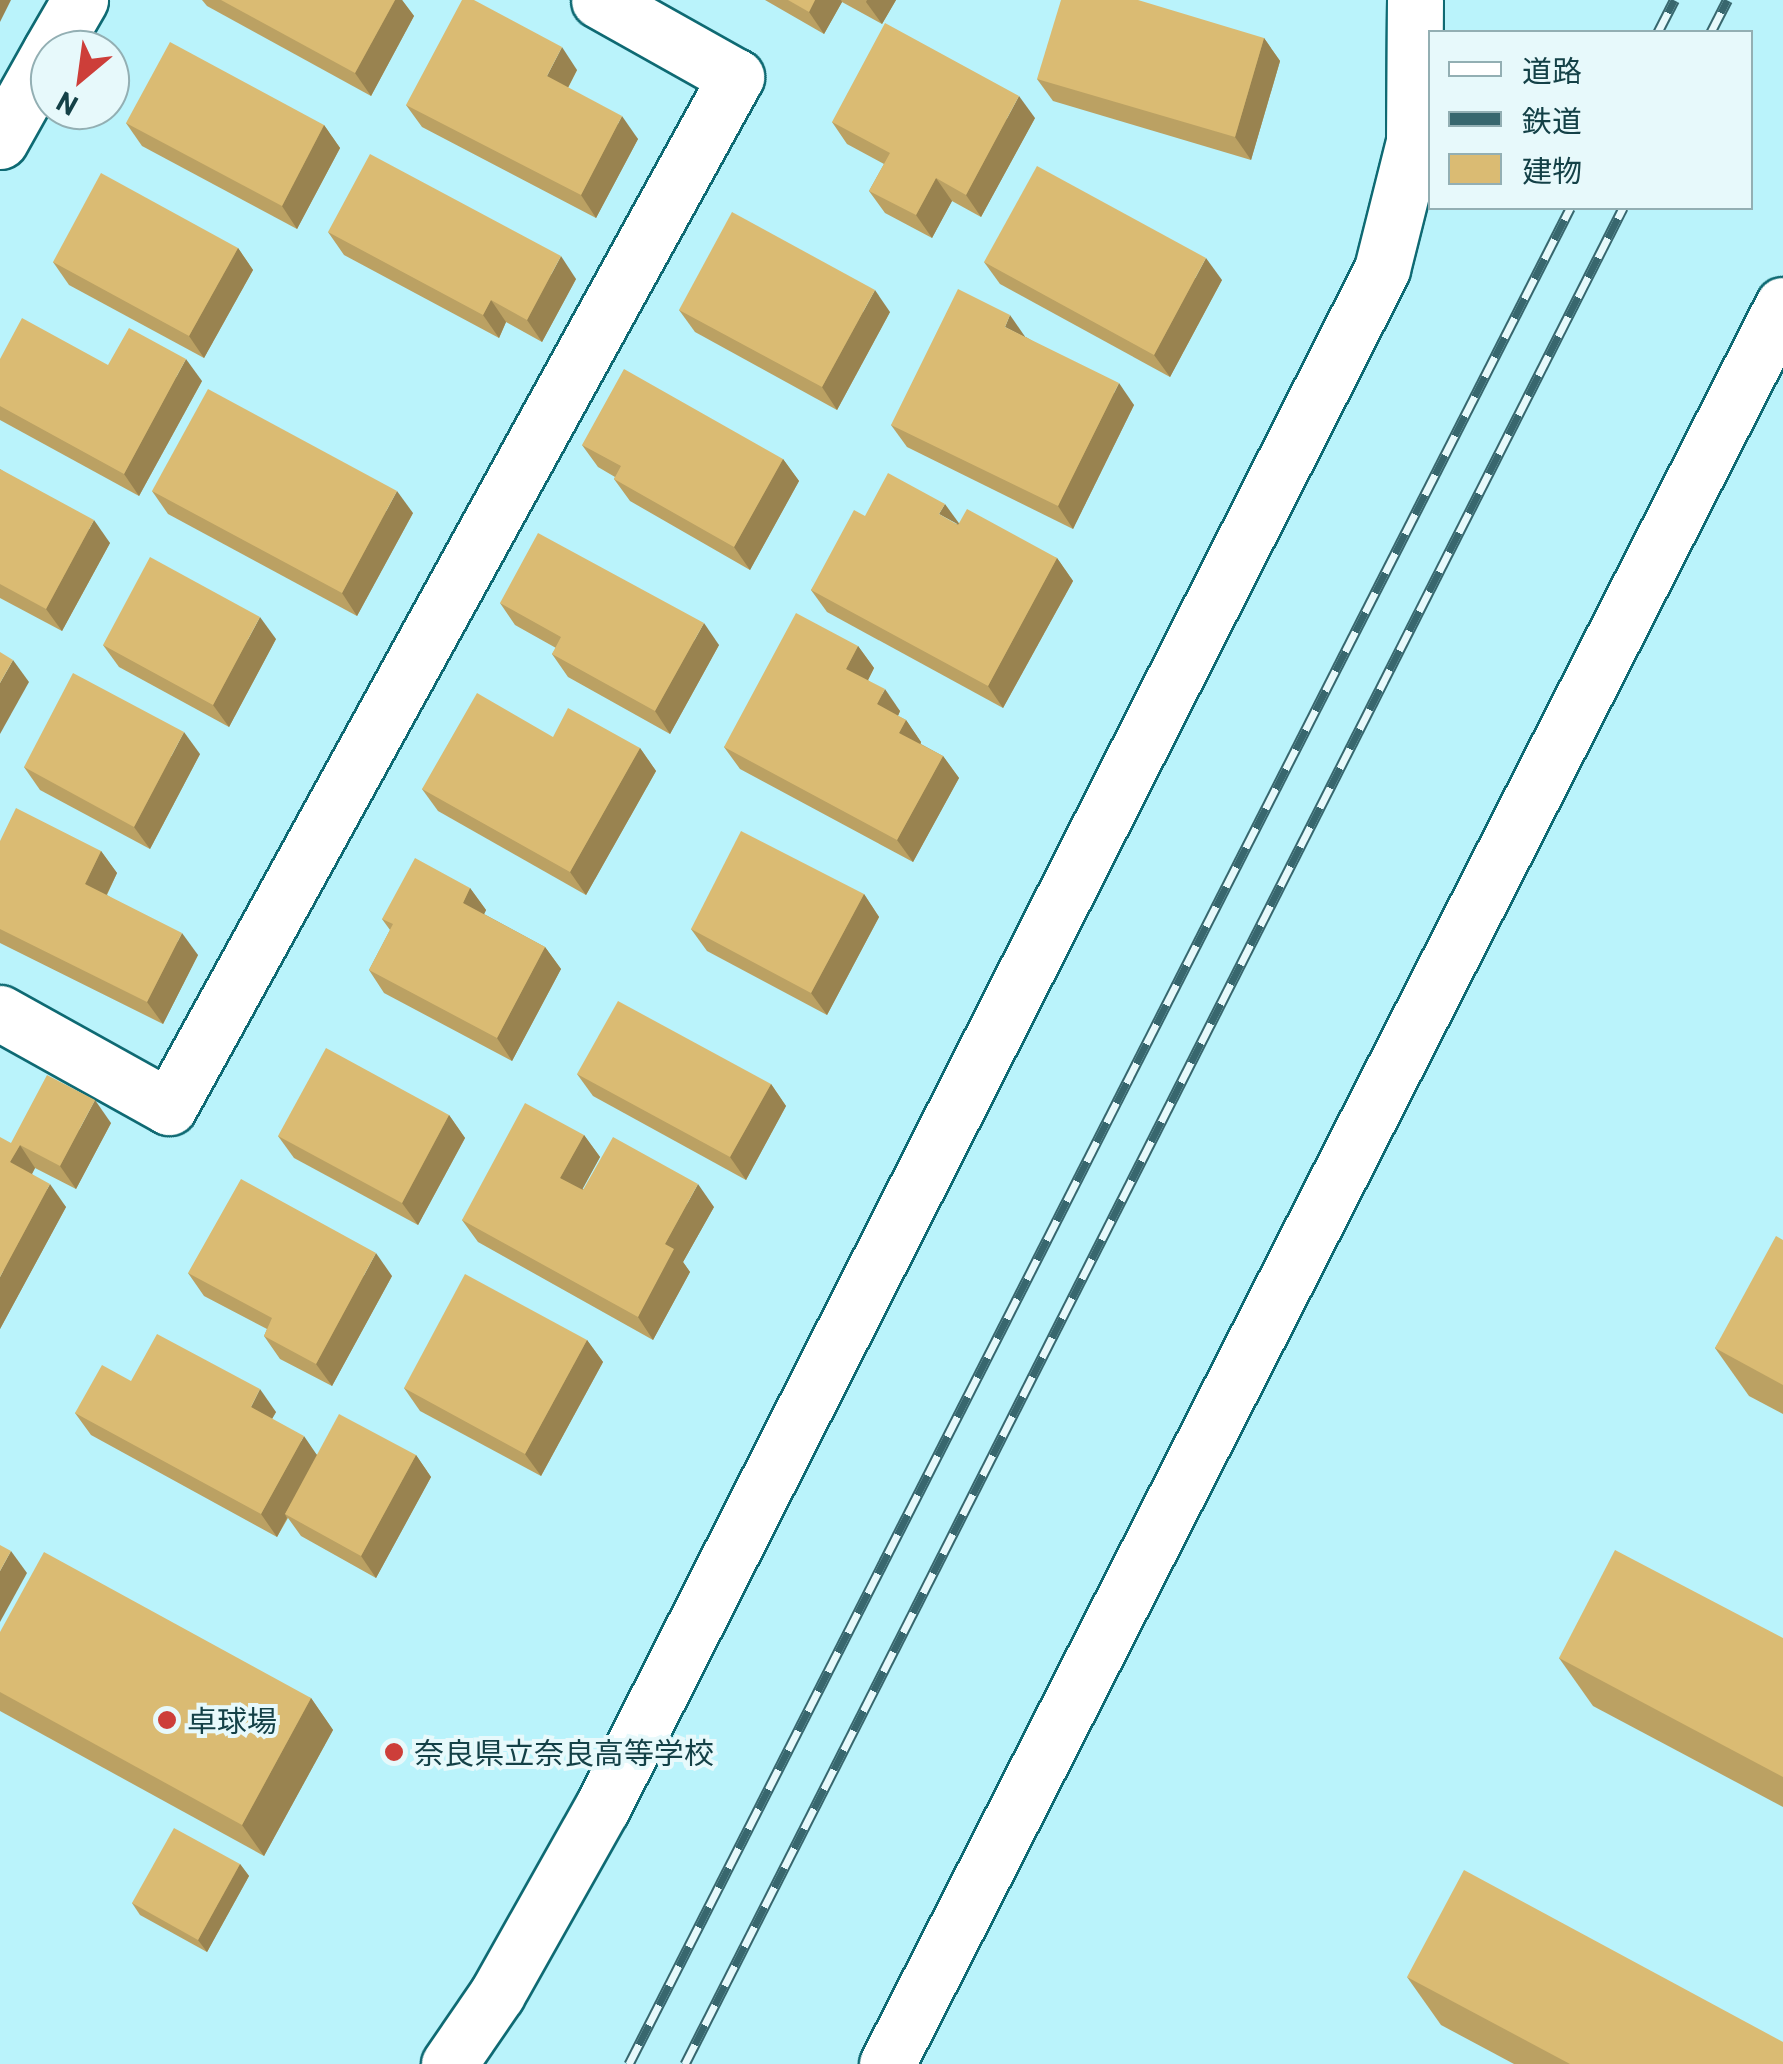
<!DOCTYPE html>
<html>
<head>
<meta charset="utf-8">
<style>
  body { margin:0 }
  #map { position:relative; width:1783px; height:2064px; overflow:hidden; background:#baf3fb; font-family:Barlow,"Noto Sans JP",sans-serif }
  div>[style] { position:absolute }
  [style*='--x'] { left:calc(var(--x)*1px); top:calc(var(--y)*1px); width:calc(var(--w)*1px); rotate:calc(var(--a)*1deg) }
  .roads { filter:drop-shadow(2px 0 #0f6a73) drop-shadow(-2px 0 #0f6a73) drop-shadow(0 2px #0f6a73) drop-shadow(0 -2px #0f6a73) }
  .minor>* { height:55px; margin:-27.5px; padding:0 27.5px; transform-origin:27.5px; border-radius:27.5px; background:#fff }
  .rail>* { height:11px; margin-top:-5.5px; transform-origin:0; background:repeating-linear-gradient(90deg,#e7f9fb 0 22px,#38676e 0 44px); box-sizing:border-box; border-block:2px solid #38676e }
  .wall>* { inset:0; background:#bba163 }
  .shaded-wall>* { inset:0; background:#998350 }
  .building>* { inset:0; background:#dabb73 }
  .dots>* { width:28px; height:28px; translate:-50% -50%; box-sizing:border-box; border:5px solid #e7f9fb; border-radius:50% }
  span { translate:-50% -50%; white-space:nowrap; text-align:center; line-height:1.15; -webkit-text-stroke:8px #e7f9fb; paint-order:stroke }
  .poi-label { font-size:30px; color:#144147 }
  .left { translate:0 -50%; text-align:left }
  .legend { position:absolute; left:1428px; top:30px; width:325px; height:180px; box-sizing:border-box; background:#e7f9fb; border:2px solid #93afb3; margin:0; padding:12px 18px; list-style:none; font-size:30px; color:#144147 }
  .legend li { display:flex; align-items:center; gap:20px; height:50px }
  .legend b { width:50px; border:2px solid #93afb3 }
  .north { position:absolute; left:30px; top:30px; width:100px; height:100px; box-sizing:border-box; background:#e7f9fb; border:2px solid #93afb3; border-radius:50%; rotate:209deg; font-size:28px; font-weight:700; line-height:40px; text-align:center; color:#144147 }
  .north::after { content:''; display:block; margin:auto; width:35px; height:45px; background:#cd3e39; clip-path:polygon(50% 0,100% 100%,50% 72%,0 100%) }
</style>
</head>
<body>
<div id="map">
  <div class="roads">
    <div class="minor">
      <i style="--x:51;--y:50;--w:58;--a:-59.9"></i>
      <i style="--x:0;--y:141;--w:102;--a:-60.7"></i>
      <i style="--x:0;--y:1013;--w:193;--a:29.1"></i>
      <i style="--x:169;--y:1107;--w:1176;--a:-61.17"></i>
      <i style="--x:736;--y:77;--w:157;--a:-150.7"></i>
      <i style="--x:449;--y:2064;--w:85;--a:-55.6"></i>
      <i style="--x:497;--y:1994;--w:214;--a:-60.6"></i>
      <i style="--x:602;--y:1808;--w:1725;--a:-63.12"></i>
      <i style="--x:1382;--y:269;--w:131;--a:-75.9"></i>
      <i style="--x:1414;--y:142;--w:142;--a:-89.6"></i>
      <i style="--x:887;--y:2064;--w:1974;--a:-63.01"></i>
    </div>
  </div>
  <div class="rail">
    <i style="--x:1658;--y:32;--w:36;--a:-63"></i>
    <i style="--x:1711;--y:32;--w:36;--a:-63"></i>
    <i style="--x:629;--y:2064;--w:2081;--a:-63.11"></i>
    <i style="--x:685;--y:2064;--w:2080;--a:-63.19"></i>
  </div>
  <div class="wall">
    <i style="clip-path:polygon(202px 0,402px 0,414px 16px,371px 96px,207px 6px)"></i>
    <i style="clip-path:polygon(765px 0,896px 0,882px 24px,842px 2px,824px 34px)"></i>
    <i style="clip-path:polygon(1264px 38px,1280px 61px,1251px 160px,1053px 101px,1037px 79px)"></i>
    <i style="clip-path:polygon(577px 70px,568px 88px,638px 139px,596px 218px,422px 127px,406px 105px)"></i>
    <i style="clip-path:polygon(1035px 118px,981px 217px,952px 201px,932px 238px,885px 213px,869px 191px,884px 164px,847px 144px,832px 122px)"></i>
    <i style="clip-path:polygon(126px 123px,324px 125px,340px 148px,297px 229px,142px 146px)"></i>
    <i style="clip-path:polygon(328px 232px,576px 279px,542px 342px,506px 322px,499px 338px,344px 255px)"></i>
    <i style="clip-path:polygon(238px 248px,253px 270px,204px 358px,69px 285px,53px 262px)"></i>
    <i style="clip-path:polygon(984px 262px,1222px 280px,1170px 377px,1000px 284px)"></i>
    <i style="clip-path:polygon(679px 310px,890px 312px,837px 410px,695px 332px)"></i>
    <i style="clip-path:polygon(1026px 337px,1134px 405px,1073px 529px,907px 447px,891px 425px)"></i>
    <i style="clip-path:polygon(0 359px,108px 365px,202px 381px,139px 496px,0 420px)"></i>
    <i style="clip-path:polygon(582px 445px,783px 459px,799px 481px,750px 570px,630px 501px,614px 479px,615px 477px,598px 467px)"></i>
    <i style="clip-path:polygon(0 469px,110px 543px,62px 631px,0 598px)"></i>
    <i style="clip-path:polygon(152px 491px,413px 513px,357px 616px,168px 514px)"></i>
    <i style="clip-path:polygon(865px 516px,959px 524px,1057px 558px,1073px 581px,1003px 708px,827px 612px,811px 590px)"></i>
    <i style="clip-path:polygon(500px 603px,719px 645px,670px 734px,568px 677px,552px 654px,556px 648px,515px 625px)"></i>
    <i style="clip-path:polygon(276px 639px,229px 727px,119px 667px,103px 645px)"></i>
    <i style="clip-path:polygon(858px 646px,874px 668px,868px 680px,900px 711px,898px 716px,906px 720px,921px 742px,921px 744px,943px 756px,959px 778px,913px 862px,740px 769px,724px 747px)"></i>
    <i style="clip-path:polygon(553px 737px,640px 748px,656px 771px,586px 895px,438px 811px,422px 789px)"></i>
    <i style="clip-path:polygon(200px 754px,150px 849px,40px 790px,24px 767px)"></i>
    <i style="clip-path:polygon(0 841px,101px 851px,117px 873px,107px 895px,198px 955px,163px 1024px,0 943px)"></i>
    <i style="clip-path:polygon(470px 888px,486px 910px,484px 914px,545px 947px,561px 969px,512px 1061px,384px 993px,369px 970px,390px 930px,382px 919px)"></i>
    <i style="clip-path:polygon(864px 894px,879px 917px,827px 1015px,707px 951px,691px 929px)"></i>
    <i style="clip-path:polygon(577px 1074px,771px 1084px,786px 1106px,746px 1180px,593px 1096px)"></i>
    <i style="clip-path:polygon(449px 1115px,465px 1138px,418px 1225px,294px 1158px,278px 1136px)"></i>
    <i style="clip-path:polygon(111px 1123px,76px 1189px,35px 1168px,32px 1174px,66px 1207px,0 1329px,11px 1143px)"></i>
    <i style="clip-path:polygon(584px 1135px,600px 1157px,582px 1189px,714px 1207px,683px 1262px,690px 1272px,653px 1340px,478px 1242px,462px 1220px)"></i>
    <i style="clip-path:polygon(1783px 1240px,1783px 1414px,1749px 1396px,1715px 1348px)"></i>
    <i style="clip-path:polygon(188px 1273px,392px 1276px,332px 1386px,280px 1359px,264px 1336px,267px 1329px,204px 1296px)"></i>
    <i style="clip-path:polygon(587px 1340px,603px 1362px,541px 1476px,420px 1411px,404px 1388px)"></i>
    <i style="clip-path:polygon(131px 1381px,276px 1412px,272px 1419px,317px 1455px,416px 1455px,431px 1477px,376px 1578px,301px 1536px,288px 1518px,277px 1537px,91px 1435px,75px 1413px)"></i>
    <i style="clip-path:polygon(0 1632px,311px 1698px,333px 1730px,264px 1856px,0 1711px)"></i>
    <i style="clip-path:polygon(1783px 1638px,1783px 1807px,1593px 1706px,1559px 1658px)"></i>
    <i style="clip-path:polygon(240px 1864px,249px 1876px,207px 1952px,140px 1915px,132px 1903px)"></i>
    <i style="clip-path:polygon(1407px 1977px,1783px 2064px,1514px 2064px,1441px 2025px)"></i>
  </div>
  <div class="shaded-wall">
    <i style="clip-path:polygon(0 0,11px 0,0 22px)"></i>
    <i style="clip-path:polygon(395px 0,402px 0,414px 16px,371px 96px,355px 73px)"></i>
    <i style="clip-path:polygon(815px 0,841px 0,842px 2px,824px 34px,809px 12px)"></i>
    <i style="clip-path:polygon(867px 0,896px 0,882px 24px,866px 2px)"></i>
    <i style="clip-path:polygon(1264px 38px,1280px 61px,1251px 160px,1235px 137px)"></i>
    <i style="clip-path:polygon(562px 47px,577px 70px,562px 99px,547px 76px)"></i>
    <i style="clip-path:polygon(1019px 96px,1035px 118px,981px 217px,966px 195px)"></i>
    <i style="clip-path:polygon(622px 116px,638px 139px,596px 218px,581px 195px)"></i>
    <i style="clip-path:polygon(324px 125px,340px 148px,297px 229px,282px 206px)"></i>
    <i style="clip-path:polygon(936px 178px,952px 201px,932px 238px,916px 215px)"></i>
    <i style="clip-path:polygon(238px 248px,253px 270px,204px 358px,189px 336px)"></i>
    <i style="clip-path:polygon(561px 256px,576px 279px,542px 342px,527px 320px)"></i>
    <i style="clip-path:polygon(1206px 258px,1222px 280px,1170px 377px,1154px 355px)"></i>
    <i style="clip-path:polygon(875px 290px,890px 312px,837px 410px,822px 387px)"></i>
    <i style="clip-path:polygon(491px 300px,506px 322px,499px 338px,483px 315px)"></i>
    <i style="clip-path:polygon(1010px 315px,1026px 338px,1005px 327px)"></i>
    <i style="clip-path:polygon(186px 359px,202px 381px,139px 496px,124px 474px)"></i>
    <i style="clip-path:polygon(1119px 383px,1134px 405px,1073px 529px,1058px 506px)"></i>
    <i style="clip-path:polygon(783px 459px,799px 481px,750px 570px,734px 547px)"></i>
    <i style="clip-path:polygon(397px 491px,413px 513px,357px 616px,342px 593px)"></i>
    <i style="clip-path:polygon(945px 504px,961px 526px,939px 514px)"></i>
    <i style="clip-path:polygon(94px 520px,110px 543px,62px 631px,46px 609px)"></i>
    <i style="clip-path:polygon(1057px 558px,1073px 581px,1003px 708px,988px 686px)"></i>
    <i style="clip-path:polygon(260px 617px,276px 639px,229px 727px,213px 705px)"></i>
    <i style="clip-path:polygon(704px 623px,719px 645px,670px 734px,655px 711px)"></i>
    <i style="clip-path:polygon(858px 646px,874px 668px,862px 692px,846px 669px)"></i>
    <i style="clip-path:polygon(13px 660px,29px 682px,0 734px,0 683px)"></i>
    <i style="clip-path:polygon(885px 689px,900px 711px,893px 727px,877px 704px)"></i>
    <i style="clip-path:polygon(906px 720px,921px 742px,914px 755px,899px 733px)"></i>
    <i style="clip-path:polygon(184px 732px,200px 754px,150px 849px,134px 827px)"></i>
    <i style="clip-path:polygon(640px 748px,656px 771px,586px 895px,570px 872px)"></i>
    <i style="clip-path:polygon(943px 756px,959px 778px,913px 862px,897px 840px)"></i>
    <i style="clip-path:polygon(101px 851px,117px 873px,101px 906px,85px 884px)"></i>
    <i style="clip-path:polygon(470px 888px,486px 910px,479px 925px,463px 903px)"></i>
    <i style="clip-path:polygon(864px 894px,879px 917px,827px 1015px,811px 993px)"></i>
    <i style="clip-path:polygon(182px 933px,198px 955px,163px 1024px,147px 1002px)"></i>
    <i style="clip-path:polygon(545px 947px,561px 969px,512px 1061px,497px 1038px)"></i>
    <i style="clip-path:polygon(771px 1084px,786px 1106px,746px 1180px,730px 1157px)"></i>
    <i style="clip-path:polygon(95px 1100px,111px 1123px,76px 1189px,60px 1166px)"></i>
    <i style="clip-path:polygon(449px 1115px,465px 1138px,418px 1225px,402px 1203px)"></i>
    <i style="clip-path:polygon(584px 1135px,600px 1157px,576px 1201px,560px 1178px)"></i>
    <i style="clip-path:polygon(20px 1145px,35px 1168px,26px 1185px,10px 1162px)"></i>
    <i style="clip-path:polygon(50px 1184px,66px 1207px,0 1329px,0 1277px)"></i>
    <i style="clip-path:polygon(698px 1184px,714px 1207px,683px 1262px,690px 1272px,653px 1340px,638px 1317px,665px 1244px)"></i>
    <i style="clip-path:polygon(376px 1253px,392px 1276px,332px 1386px,316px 1364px)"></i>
    <i style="clip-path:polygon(587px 1340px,603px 1362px,541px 1476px,525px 1454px)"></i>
    <i style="clip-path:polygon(260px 1389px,276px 1412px,266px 1429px,251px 1407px)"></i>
    <i style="clip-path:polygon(304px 1436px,319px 1458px,285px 1514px,287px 1518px,277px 1537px,261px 1514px)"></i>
    <i style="clip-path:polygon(416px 1455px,431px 1477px,376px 1578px,361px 1556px)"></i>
    <i style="clip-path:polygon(11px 1551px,27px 1573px,0 1622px,0 1571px)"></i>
    <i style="clip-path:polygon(311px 1698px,333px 1730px,264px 1856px,242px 1825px)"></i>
    <i style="clip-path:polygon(240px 1864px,249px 1876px,207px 1952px,198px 1940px)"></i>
  </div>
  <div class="building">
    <i style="clip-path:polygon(221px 0,395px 0,355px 73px)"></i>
    <i style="clip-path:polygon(462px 0,474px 0,562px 47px,547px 76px,622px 116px,581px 195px,406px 105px)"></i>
    <i style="clip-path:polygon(788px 0,815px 0,809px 12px)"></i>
    <i style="clip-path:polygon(1061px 0,1138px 0,1264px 38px,1235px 137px,1037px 79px)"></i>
    <i style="clip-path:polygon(885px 23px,1019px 96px,966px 195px,936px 178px,916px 215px,869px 191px,890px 153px,832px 122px)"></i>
    <i style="clip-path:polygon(170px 42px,324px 125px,282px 206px,126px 123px)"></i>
    <i style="clip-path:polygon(370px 154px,561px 256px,527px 320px,491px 300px,483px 315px,328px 232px)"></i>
    <i style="clip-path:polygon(1037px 166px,1206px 258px,1154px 355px,984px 262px)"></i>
    <i style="clip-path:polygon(101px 173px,238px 248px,189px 336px,53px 262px)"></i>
    <i style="clip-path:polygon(732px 212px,875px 290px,822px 387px,679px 310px)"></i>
    <i style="clip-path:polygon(958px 289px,1010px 315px,1005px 327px,1119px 383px,1058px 506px,891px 425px)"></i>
    <i style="clip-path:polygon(22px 318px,108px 365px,129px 328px,186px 359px,124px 474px,0 406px,0 359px)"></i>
    <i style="clip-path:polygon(624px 369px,783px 459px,734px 547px,614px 479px,621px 466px,582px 445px)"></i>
    <i style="clip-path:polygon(208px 389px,397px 491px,342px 593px,152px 491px)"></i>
    <i style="clip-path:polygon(0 469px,94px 520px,46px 609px,0 584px)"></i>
    <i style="clip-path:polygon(888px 473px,945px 504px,939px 514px,958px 525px,967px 509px,1057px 558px,988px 686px,811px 590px,854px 510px,865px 516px)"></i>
    <i style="clip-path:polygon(538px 533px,704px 623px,655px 711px,552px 654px,561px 637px,500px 603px)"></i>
    <i style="clip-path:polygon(150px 557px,260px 617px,213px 705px,103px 645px)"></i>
    <i style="clip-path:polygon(796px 613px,858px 646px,846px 669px,885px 689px,877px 704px,906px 720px,899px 733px,943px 756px,897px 840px,724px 747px)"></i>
    <i style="clip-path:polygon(0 652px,13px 660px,0 683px)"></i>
    <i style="clip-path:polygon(73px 673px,184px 732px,134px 827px,24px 767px)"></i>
    <i style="clip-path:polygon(477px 693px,553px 737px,568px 708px,640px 748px,570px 872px,422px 789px)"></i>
    <i style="clip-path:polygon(16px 808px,101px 851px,85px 884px,182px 933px,147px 1002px,0 929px,0 841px)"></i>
    <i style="clip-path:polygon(741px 831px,864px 894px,811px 993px,691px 929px)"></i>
    <i style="clip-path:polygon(415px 858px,470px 888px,463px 903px,545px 947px,497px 1038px,369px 970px,393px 924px,382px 919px)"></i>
    <i style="clip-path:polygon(618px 1001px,771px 1084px,730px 1157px,577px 1074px)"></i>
    <i style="clip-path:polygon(326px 1048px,449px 1115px,402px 1203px,278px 1136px)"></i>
    <i style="clip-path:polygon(47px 1075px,95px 1100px,60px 1166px,20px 1145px,10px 1162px,50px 1184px,0 1277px,0 1137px,11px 1143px)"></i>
    <i style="clip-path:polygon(525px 1103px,584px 1135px,560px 1178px,583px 1190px,613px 1137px,698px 1184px,665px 1244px,674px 1249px,638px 1317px,462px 1220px)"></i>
    <i style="clip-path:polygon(241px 1179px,376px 1253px,316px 1364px,264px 1336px,272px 1318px,188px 1273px)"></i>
    <i style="clip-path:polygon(1776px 1236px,1783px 1240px,1783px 1385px,1715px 1348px)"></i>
    <i style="clip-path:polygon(465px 1274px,587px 1340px,525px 1454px,404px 1388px)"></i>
    <i style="clip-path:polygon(157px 1334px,260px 1389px,251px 1407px,304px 1436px,261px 1514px,75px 1413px,102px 1365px,131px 1381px)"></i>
    <i style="clip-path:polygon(339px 1414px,416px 1455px,361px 1556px,285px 1514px)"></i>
    <i style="clip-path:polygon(0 1545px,11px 1551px,0 1571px)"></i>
    <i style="clip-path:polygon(1615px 1550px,1783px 1638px,1783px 1777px,1559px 1658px)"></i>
    <i style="clip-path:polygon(44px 1552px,311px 1698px,242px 1825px,0 1692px,0 1632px)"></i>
    <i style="clip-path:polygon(174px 1828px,240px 1864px,198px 1940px,132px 1903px)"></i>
    <i style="clip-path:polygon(1464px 1870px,1783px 2042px,1783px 2064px,1570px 2064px,1407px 1977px)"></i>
  </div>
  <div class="dots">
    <i style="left:167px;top:1720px;background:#cd3e39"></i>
    <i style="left:394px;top:1752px;background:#cd3e39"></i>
  </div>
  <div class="poi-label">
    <span class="left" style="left:187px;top:1720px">卓球場</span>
    <span class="left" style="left:414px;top:1752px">奈良県立奈良高等学校</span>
  </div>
  <ul class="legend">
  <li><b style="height:12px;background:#fff"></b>道路</li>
  <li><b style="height:12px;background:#38676e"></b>鉄道</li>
  <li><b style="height:28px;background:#dabb73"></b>建物</li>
  </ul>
  <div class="north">N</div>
</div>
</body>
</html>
